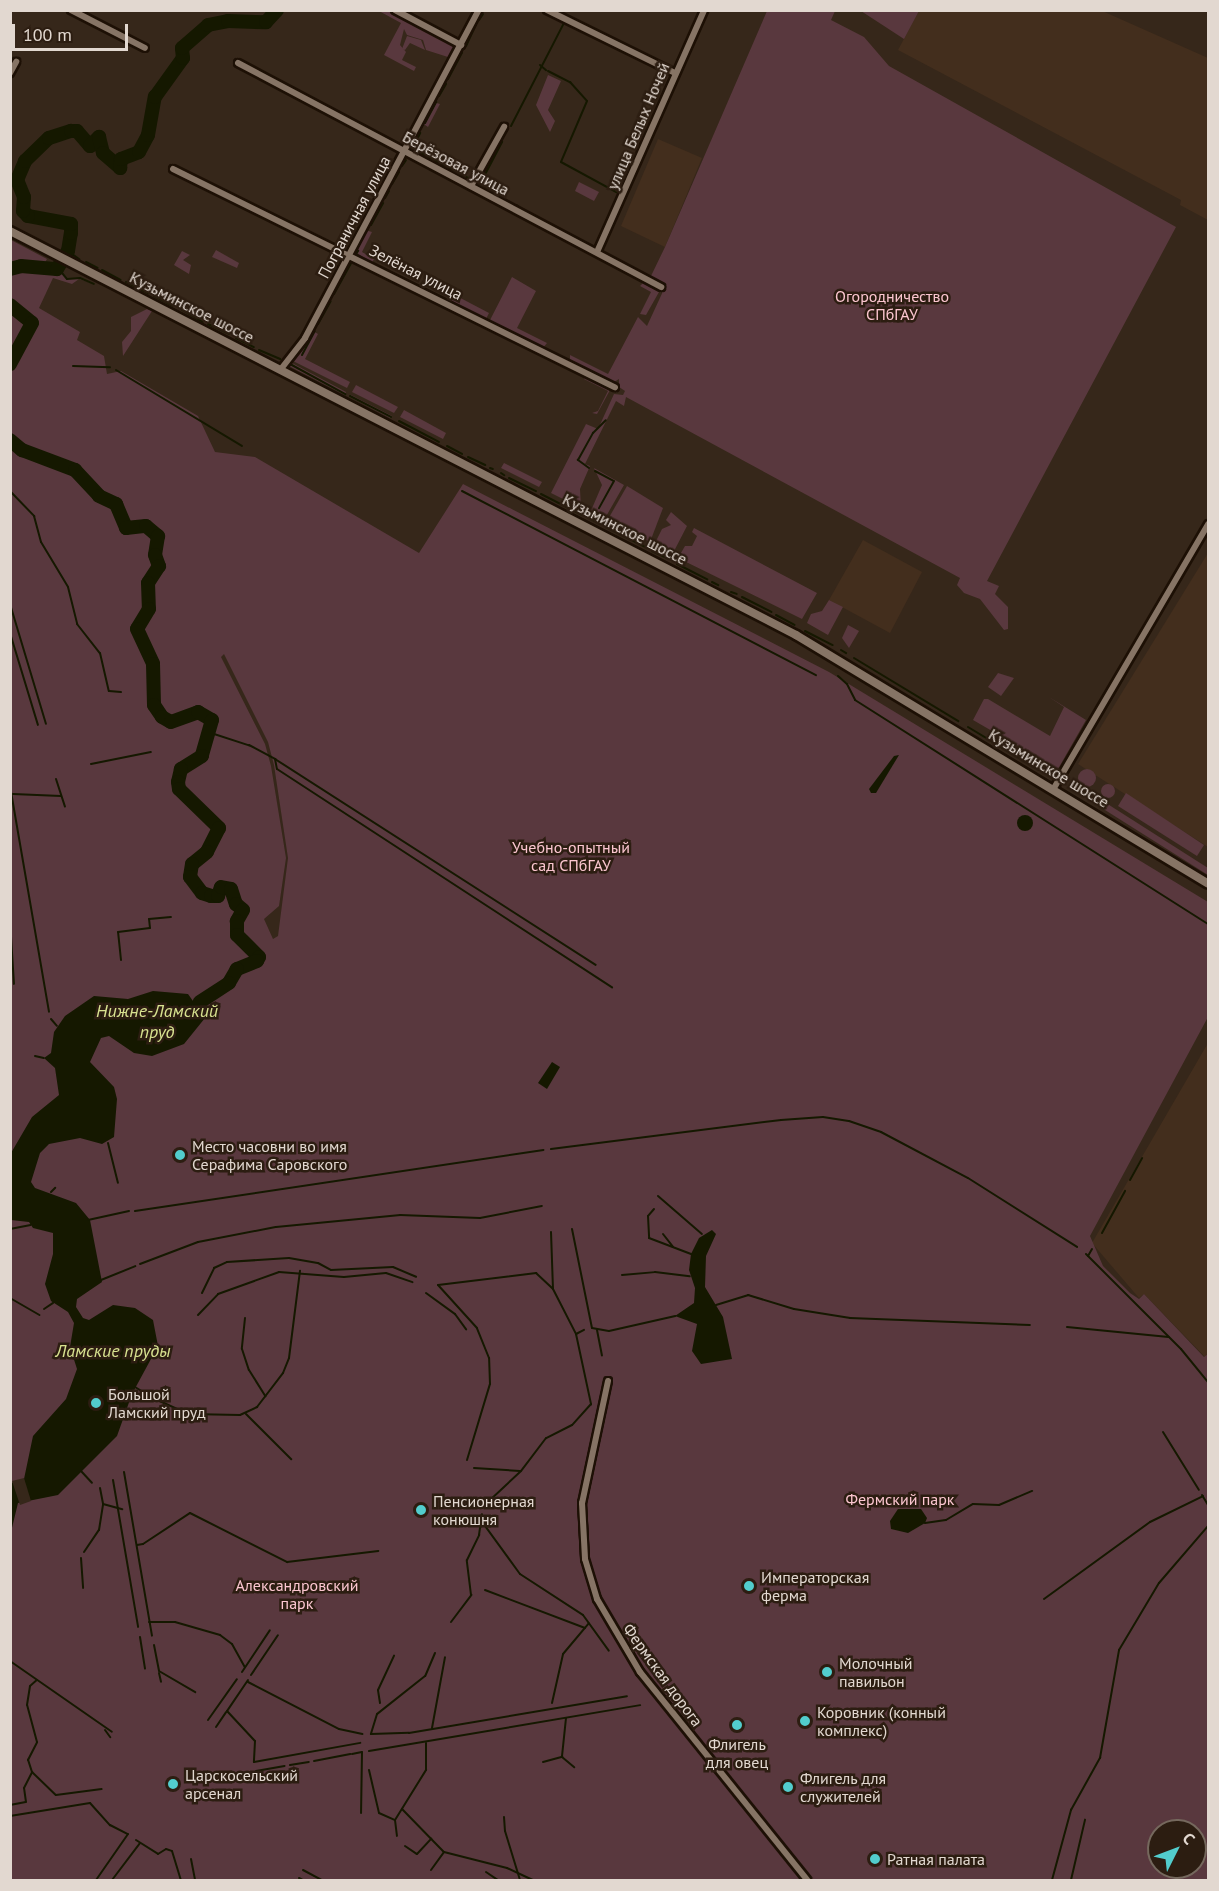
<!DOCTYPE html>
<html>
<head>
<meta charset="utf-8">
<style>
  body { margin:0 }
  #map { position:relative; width:1219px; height:1891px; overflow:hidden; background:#36271a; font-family:"PT Sans",sans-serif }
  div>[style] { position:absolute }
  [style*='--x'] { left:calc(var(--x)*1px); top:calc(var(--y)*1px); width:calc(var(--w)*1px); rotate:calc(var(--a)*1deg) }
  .built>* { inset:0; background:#432e1d }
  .green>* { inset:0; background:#59383e }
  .round { border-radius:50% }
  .water>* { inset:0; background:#151800 }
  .pier>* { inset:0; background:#36271a }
  .stream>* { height:2px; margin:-1px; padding:0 1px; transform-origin:1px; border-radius:1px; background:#151800 }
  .river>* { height:14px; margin:-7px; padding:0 7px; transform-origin:7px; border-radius:7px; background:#151800 }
  .roads { filter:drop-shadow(2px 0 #1d1005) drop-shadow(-2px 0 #1d1005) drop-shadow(0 2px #1d1005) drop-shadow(0 -2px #1d1005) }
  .street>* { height:6px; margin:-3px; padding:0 3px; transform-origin:3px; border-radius:3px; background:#867465 }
  .secondary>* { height:8px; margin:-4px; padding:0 4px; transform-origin:4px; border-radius:4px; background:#867465 }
  .dots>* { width:16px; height:16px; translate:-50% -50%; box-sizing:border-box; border:3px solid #2c1d11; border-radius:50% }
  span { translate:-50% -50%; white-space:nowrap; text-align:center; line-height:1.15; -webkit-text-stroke:5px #2c1d11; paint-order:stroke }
  .street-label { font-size:16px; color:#e2d8d0 }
  .park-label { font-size:16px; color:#fcc6d0 }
  .poi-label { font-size:16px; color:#e2d8d0 }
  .left { translate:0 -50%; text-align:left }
  .water-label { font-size:18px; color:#d8e290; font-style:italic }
  .frame { position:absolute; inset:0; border:12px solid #e2d8d0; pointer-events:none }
  .north { position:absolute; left:1147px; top:1819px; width:60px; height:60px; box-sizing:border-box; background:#2c1d11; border:2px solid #75685d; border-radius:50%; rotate:48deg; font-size:16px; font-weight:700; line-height:24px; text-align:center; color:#e2d8d0 }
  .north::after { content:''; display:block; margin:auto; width:21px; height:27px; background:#52cdcd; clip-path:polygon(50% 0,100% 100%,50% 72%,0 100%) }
  .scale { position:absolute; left:12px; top:24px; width:116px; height:27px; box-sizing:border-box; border:3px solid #e2d8d0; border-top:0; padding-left:8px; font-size:18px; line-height:21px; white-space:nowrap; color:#e2d8d0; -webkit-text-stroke:4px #2c1d11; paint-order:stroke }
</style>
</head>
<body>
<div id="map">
  <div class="built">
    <i style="clip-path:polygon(1100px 10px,1208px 58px,1208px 220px,1180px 205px,1181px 200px,898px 50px,919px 11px)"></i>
    <i style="clip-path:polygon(658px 139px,702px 158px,665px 247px,621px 226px)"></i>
    <i style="clip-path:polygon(863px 540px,922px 572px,890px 633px,829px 600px)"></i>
    <i style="clip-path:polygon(1208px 553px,1208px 847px,1078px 764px)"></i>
    <i style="clip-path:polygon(1208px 1043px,1208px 1353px,1205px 1357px,1144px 1294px,1139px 1298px,1092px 1243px)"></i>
  </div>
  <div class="green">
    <i style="clip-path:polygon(379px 11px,391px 11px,450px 43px,455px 50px,451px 58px,426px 50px,423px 40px,407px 35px,404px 29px,400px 45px,406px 52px,402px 60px,416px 67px,414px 71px,384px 55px,401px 23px)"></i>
    <i style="clip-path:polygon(767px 11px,835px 11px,831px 20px,864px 37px,889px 66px,1176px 227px,987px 581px,999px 586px,995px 594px,1008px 607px,1008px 629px,1004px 630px,980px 599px,964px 593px,957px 585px,960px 578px,626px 397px,624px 406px,616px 401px,585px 464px,590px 466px,580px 489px,581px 508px,551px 493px,586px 424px,598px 429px,614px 394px,623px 395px,625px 391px,619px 387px,619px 379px,614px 382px,570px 360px,570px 355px,608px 374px,638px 317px,647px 326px,665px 287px,644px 275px,651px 276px,665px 247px)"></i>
    <i style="clip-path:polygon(861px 11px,919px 11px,904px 39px)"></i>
    <i style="clip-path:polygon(407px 36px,421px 40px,425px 50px,410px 43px,405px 50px,402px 49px)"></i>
    <i style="clip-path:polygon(548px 75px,561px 81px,548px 110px,555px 121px,550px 132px,536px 105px)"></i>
    <i style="clip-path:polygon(433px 102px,440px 104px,428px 127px,422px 123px)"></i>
    <i style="clip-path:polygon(579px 182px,599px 192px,594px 201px,575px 191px)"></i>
    <i style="clip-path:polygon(365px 230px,372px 232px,362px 252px,374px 259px,372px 263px,354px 251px)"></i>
    <i style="clip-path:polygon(11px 240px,47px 259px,43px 266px,19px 264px,11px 267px)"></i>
    <i style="clip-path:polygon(216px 250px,239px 263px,237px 268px,212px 257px)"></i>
    <i style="clip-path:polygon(182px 251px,190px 255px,183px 260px,191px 265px,189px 274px,174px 265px)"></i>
    <i style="clip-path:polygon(evenodd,25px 267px,45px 272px,59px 270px,67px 279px,80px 278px,94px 284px,79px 279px,72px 284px,53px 278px,39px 308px,80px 332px,77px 340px,104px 356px,107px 374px,121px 371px,198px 416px,215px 452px,255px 457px,419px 553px,463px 484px,829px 672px,1208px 902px,1208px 1017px,1090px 1236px,1103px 1266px,1130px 1293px,1139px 1299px,1144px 1294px,1204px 1357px,1208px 1354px,1208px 1880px,811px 1880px,643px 1670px,605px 1608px,590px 1566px,585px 1526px,585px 1501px,607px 1401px,601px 1399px,579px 1509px,582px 1560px,591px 1594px,631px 1667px,802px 1880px,11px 1880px,10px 444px,23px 453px,69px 469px,93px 485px,81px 470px,22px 448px,11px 434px,11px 368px,34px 323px,22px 308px,11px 301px,11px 272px,25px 267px,224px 654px,268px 742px,274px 765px,288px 858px,278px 936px,273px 939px,264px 919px,279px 906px,286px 858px,271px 766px,265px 744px,221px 657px,224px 654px,25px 267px,1159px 1831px,1195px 1831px,1195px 1867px,1159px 1867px,1159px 1831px)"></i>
    <i style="clip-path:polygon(512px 277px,536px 291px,517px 328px,547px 343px,543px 348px,489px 322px)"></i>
    <i style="clip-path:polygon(643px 283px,659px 292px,646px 315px,640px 314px,651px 292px,640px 286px)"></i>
    <i style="clip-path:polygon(449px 292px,489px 313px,486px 319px,448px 301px)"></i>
    <i style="clip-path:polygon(11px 307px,29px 325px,11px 360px)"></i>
    <i style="clip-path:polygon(147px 309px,152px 311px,123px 356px,122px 342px,131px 331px,131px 317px)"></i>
    <i style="clip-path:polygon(313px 331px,318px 334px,305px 359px,350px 382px,347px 388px,293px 361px)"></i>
    <i style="clip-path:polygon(292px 363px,346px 392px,345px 395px,289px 366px)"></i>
    <i style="clip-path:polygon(586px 374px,610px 390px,597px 414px,592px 413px,598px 411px,608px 391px,584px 379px)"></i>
    <i style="clip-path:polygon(356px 385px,398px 407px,394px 413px,352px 392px)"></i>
    <i style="clip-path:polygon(351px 395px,392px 416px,390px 418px,350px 397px)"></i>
    <i style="clip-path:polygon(404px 410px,446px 433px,443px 439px,400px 417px)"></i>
    <i style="clip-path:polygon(504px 463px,542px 482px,539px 487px,501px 468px)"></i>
    <i style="clip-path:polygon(594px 468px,624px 485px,604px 520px,590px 513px,602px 485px)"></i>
    <i style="clip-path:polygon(627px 486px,663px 508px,650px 542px,607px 521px)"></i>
    <i style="clip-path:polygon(671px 512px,687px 526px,672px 555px,655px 543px,662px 529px,671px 525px,666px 520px)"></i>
    <i style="clip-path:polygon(694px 528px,817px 593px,802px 619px,678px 558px,685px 546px,692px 546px,697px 536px,692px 532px)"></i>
    <i style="clip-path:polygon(829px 600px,843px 607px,828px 635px,807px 623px,811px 614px,822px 611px)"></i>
    <i style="clip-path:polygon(848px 625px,859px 631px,849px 648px,842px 638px)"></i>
    <i style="clip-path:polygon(998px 673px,1014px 678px,1001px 696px,988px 687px)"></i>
    <i style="clip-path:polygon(1049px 697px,1086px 720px,1058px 769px,973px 720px,984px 699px,988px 699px,1050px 736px,1064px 707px)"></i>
    <i class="round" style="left:1078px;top:769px;width:18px;height:18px"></i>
    <i class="round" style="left:1101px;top:784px;width:14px;height:14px"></i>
    <i style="clip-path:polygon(1126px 793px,1204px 845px,1197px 856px,1118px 806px)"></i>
    <i style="clip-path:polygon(1095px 796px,1208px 868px,1208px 875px,1105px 810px)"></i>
  </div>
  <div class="water">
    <i style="clip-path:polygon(899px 755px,876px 793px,871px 793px,869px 789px,894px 756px)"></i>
    <i class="round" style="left:1017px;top:815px;width:16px;height:16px"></i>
    <i style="clip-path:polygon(153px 991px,188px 994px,205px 1018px,184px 1044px,152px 1056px,134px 1053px,109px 1036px,101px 1038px,90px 1062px,114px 1087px,117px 1099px,114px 1137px,102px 1144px,80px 1138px,49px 1144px,40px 1153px,31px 1182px,35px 1188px,76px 1203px,90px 1220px,102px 1282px,77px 1299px,76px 1307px,83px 1318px,89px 1320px,113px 1305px,135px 1308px,153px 1320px,158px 1346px,132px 1394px,117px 1436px,58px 1495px,18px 1503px,11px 1532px,11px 1483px,24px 1479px,33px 1436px,66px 1399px,77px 1369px,70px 1347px,74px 1323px,68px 1312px,51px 1301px,45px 1284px,53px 1254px,53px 1233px,33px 1228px,29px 1222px,11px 1220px,11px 1153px,32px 1117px,59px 1095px,55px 1068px,44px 1058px,51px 1053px,54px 1032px,65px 1016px,94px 996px,128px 999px)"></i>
    <i style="clip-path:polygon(552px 1062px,560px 1067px,547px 1089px,538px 1083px)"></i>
    <i style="clip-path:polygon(712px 1230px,716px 1234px,706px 1256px,705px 1287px,723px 1317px,732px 1359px,701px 1364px,692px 1351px,697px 1324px,675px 1316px,694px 1303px,695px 1288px,689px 1270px,691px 1254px,699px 1238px)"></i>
    <i style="clip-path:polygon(898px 1509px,921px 1509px,927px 1518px,925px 1523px,908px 1533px,891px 1529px,890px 1521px)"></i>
  </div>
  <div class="pier">
    <i style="clip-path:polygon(24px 1478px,31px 1501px,20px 1505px,12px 1481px)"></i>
  </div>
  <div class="stream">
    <i style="--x:479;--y:20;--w:7;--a:-56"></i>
    <i style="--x:466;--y:46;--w:23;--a:-65"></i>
    <i style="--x:540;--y:65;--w:8;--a:40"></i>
    <i style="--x:548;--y:71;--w:25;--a:27"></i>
    <i style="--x:570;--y:82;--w:25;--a:48"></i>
    <i style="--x:587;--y:101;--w:66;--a:113.1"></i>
    <i style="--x:561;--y:162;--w:63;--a:28.6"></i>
    <i style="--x:448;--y:79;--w:30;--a:-62"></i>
    <i style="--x:439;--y:96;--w:14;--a:-60"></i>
    <i style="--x:425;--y:123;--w:24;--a:-62"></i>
    <i style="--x:511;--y:126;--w:114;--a:-62.8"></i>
    <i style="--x:412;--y:148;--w:64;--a:28.2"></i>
    <i style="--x:412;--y:149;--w:18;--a:-63"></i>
    <i style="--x:402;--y:166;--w:7;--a:-56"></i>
    <i style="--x:392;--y:184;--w:14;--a:-60"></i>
    <i style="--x:480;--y:185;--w:18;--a:29"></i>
    <i style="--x:479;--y:186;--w:50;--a:-62.4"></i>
    <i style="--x:385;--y:198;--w:8;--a:-60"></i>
    <i style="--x:516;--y:205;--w:2;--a:27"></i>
    <i style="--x:371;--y:225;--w:25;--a:-61"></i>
    <i style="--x:68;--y:251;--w:14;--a:36"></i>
    <i style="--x:356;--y:254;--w:4;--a:-56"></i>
    <i style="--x:86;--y:262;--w:13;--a:27"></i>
    <i style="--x:58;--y:268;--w:14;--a:51"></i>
    <i style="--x:67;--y:279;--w:13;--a:-4"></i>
    <i style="--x:80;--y:278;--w:15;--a:23"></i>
    <i style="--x:102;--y:270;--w:21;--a:28"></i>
    <i style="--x:126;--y:282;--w:25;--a:27"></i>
    <i style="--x:334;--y:294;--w:39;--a:-61"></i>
    <i style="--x:154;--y:296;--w:21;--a:28"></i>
    <i style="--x:182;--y:310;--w:24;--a:30"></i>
    <i style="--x:208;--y:324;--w:23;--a:25"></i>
    <i style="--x:318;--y:324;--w:26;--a:-61"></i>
    <i style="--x:236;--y:338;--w:20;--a:27"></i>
    <i style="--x:259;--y:350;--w:23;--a:23"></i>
    <i style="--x:302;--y:355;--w:27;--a:-62"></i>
    <i style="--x:290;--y:364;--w:63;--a:28.6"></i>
    <i style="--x:73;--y:366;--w:37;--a:2"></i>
    <i style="--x:116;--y:370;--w:147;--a:31.1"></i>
    <i style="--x:350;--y:396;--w:46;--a:27.1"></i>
    <i style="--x:399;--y:421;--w:45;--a:27.7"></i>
    <i style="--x:447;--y:446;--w:17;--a:28"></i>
    <i style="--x:468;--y:457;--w:19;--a:25"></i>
    <i style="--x:490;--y:468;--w:3;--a:18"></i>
    <i style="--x:589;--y:468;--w:14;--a:-144"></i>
    <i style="--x:578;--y:460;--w:31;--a:-61"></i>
    <i style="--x:593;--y:433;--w:18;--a:-45"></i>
    <i style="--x:595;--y:471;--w:21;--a:28"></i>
    <i style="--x:614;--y:481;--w:31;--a:119"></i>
    <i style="--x:501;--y:473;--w:4;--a:34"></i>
    <i style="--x:509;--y:478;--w:30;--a:26"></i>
    <i style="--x:10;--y:491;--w:35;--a:46"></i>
    <i style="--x:34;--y:516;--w:27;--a:75"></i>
    <i style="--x:41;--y:542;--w:52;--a:59"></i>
    <i style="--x:68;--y:587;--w:38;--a:76"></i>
    <i style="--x:77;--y:624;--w:37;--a:52"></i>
    <i style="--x:100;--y:653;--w:39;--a:77"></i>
    <i style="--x:109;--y:691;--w:12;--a:5"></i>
    <i style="--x:462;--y:491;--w:399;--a:27.5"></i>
    <i style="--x:541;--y:494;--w:46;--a:27.1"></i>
    <i style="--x:587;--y:517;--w:15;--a:28"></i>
    <i style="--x:606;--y:527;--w:46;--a:27.1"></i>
    <i style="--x:652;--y:551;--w:19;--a:25"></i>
    <i style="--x:677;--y:564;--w:34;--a:27"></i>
    <i style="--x:712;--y:582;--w:7;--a:27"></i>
    <i style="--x:731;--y:592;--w:6;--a:18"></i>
    <i style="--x:742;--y:597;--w:33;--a:27"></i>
    <i style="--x:10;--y:604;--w:125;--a:73.3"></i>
    <i style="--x:776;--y:615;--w:21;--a:28"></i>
    <i style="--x:805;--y:631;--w:31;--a:27"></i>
    <i style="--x:10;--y:633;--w:96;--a:73.1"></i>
    <i style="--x:841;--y:650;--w:6;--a:31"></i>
    <i style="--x:854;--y:658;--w:122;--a:31.2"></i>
    <i style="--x:838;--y:676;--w:12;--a:42"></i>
    <i style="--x:847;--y:684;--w:18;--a:63"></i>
    <i style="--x:855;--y:700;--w:418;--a:32.4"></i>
    <i style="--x:968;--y:727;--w:83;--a:31.2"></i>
    <i style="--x:211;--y:733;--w:40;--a:18"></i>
    <i style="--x:249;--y:745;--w:30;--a:28"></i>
    <i style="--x:275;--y:759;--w:381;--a:32.7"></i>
    <i style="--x:275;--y:759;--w:10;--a:79"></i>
    <i style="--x:277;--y:769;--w:400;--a:33.1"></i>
    <i style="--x:91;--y:764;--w:61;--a:-11.3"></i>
    <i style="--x:56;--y:779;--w:29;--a:72"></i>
    <i style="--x:10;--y:786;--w:229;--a:80.2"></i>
    <i style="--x:13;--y:794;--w:48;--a:2.4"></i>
    <i style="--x:10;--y:921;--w:63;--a:86.4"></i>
    <i style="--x:121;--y:960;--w:28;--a:-96"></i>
    <i style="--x:118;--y:932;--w:32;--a:-7"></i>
    <i style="--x:150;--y:928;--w:9;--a:-96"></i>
    <i style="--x:149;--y:919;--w:22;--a:-5"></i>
    <i style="--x:10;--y:1009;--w:1;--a:-45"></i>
    <i style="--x:51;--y:1019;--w:9;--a:49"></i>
    <i style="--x:35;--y:1056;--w:9;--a:13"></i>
    <i style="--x:108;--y:1143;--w:41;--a:76"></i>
    <i style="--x:551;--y:1149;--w:232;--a:-7.2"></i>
    <i style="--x:781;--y:1120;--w:42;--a:-4.1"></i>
    <i style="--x:823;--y:1117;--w:26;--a:9"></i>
    <i style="--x:849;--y:1121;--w:34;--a:19"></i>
    <i style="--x:881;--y:1132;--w:98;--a:27.9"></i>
    <i style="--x:968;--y:1178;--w:129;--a:32.3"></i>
    <i style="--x:1130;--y:1180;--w:25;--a:-61"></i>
    <i style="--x:51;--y:1192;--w:6;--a:-45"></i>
    <i style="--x:658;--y:1196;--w:58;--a:40.8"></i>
    <i style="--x:654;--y:1209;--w:9;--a:131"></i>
    <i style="--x:648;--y:1216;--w:22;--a:87"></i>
    <i style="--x:649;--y:1238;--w:45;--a:20.9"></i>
    <i style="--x:135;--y:1211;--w:413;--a:-8.5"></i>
    <i style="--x:88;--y:1220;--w:42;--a:-12.4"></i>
    <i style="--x:10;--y:1229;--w:21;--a:-11"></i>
    <i style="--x:572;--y:1229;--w:101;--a:78.6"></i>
    <i style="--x:592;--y:1328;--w:17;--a:10"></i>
    <i style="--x:609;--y:1331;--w:68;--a:-12.8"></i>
    <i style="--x:551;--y:1232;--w:57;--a:88"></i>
    <i style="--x:1102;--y:1233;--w:48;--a:-61.3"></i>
    <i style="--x:663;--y:1234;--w:16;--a:52"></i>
    <i style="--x:1086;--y:1254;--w:134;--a:45"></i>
    <i style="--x:1181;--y:1349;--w:43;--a:50.7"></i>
    <i style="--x:1088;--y:1256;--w:8;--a:-60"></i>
    <i style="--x:140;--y:1264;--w:62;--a:-20.8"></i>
    <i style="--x:198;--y:1242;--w:79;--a:-10.9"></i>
    <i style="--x:276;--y:1227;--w:125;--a:-5.5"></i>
    <i style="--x:400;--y:1215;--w:80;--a:2.1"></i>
    <i style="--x:480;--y:1218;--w:63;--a:-11"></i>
    <i style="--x:622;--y:1275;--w:33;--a:-5"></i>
    <i style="--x:655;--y:1272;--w:35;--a:7"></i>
    <i style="--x:101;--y:1280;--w:37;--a:-22"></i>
    <i style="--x:202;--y:1293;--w:28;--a:-64"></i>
    <i style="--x:214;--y:1268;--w:14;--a:-25"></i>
    <i style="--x:227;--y:1262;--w:62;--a:-3.7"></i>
    <i style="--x:289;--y:1258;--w:29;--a:10"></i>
    <i style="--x:318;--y:1263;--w:15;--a:28"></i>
    <i style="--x:331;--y:1270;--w:62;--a:-2.8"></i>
    <i style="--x:393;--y:1267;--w:25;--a:23"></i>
    <i style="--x:426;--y:1293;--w:36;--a:36"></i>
    <i style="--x:455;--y:1314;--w:19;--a:54"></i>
    <i style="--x:10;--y:1298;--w:34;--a:30"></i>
    <i style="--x:716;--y:1305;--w:34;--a:-17"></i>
    <i style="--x:748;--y:1295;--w:48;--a:16.9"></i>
    <i style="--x:794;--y:1309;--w:57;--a:9.1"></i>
    <i style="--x:850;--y:1318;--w:180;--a:2.2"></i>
    <i style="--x:44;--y:1309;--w:11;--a:-34"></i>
    <i style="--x:198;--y:1315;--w:29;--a:-46"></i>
    <i style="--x:218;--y:1294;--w:65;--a:-19.8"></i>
    <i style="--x:279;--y:1272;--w:65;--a:4.4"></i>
    <i style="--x:344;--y:1277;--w:42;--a:-5.4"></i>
    <i style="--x:386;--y:1273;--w:28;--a:19"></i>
    <i style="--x:245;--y:1318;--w:31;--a:96"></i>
    <i style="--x:242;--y:1349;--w:22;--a:72"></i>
    <i style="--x:249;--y:1370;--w:31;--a:58"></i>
    <i style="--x:1067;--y:1327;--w:102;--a:5.6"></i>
    <i style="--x:597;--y:1330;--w:26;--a:79"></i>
    <i style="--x:576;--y:1334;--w:9;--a:-27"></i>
    <i style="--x:135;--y:1387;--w:15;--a:32"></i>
    <i style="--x:155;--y:1399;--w:37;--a:24"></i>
    <i style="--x:189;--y:1414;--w:51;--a:1.1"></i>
    <i style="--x:240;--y:1415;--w:19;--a:-25"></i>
    <i style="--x:257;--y:1407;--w:43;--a:-52.6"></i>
    <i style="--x:283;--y:1373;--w:16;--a:-68"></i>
    <i style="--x:289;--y:1358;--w:88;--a:-82.8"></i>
    <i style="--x:246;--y:1414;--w:64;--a:45"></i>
    <i style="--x:1163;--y:1432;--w:68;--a:58.2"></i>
    <i style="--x:467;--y:1460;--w:79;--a:-73.2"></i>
    <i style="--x:490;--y:1384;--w:26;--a:-92"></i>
    <i style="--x:489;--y:1358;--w:32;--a:-112"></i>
    <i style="--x:477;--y:1328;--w:58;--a:-132.2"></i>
    <i style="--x:438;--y:1285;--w:99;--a:-7"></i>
    <i style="--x:536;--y:1273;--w:23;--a:43"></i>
    <i style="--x:553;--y:1289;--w:51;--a:62.9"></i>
    <i style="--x:576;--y:1334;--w:72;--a:77.9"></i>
    <i style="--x:591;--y:1404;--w:28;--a:132"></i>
    <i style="--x:572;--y:1425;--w:29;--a:153"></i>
    <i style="--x:546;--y:1438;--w:41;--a:127.1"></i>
    <i style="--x:521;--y:1471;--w:45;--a:136.8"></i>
    <i style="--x:474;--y:1468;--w:46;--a:3.7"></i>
    <i style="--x:81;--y:1471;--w:16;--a:47"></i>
    <i style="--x:124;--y:1472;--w:166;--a:80.3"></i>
    <i style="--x:113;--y:1480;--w:149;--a:80.3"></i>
    <i style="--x:100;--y:1488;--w:16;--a:79"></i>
    <i style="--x:103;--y:1504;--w:20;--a:15"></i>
    <i style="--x:1202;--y:1495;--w:12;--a:59"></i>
    <i style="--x:480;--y:1519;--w:68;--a:54"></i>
    <i style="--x:520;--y:1574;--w:75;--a:33.1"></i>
    <i style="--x:583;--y:1615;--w:44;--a:54.2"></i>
    <i style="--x:925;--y:1523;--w:21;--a:-8"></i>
    <i style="--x:946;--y:1520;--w:31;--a:-31"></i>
    <i style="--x:973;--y:1504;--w:26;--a:2"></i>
    <i style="--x:999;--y:1505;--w:36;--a:-23"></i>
    <i style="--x:137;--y:1545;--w:6;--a:-9"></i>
    <i style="--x:143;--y:1544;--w:56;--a:-33.4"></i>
    <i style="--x:190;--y:1513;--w:109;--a:26.8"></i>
    <i style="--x:287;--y:1562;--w:92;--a:-6.9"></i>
    <i style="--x:84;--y:1552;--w:27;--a:-56"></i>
    <i style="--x:99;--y:1530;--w:26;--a:-81"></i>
    <i style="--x:81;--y:1558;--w:30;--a:86"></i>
    <i style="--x:485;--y:1590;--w:107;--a:20.8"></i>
    <i style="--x:1044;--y:1599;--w:131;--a:-36"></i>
    <i style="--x:1150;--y:1522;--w:59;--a:-26.1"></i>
    <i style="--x:149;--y:1622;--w:26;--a:0"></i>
    <i style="--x:175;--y:1622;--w:47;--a:16.1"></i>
    <i style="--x:220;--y:1635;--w:15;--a:37"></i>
    <i style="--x:232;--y:1644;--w:26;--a:61"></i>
    <i style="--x:451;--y:1622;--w:34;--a:-53"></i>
    <i style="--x:471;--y:1595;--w:35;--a:-97"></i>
    <i style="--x:467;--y:1560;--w:28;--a:-64"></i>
    <i style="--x:479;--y:1535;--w:21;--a:-82"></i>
    <i style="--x:140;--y:1637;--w:32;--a:81"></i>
    <i style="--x:154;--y:1645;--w:26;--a:79"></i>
    <i style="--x:159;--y:1671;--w:42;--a:30.3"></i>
    <i style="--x:435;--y:1653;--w:25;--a:113"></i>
    <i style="--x:425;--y:1676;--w:61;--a:141.6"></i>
    <i style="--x:377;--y:1714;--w:21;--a:107"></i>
    <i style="--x:371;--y:1734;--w:38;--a:-2"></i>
    <i style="--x:409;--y:1733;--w:221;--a:-9.6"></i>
    <i style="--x:10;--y:1661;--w:124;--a:34.8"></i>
    <i style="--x:242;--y:1672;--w:50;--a:-56.3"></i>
    <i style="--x:159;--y:1673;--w:9;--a:77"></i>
    <i style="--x:251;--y:1675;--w:48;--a:-56"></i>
    <i style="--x:248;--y:1680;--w:37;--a:124"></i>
    <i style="--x:227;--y:1711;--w:41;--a:47"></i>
    <i style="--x:255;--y:1741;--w:21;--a:93"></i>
    <i style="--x:254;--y:1762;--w:108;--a:-10.2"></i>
    <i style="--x:248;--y:1682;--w:102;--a:27.3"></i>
    <i style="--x:339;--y:1729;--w:24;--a:12"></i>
    <i style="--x:380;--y:1703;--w:13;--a:-99"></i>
    <i style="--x:378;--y:1690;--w:38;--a:-65"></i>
    <i style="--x:552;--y:1703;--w:50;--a:-77.3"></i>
    <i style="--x:563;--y:1654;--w:40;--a:-50"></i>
    <i style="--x:566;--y:1718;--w:39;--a:96"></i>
    <i style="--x:562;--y:1757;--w:16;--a:40"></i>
    <i style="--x:208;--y:1720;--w:50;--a:-54.7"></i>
    <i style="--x:216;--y:1727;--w:18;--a:-56"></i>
    <i style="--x:432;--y:1728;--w:72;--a:-79.6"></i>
    <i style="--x:105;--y:1730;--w:9;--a:54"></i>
    <i style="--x:369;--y:1751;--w:275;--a:-9.6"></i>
    <i style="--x:352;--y:1754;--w:10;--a:-11"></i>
    <i style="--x:362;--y:1752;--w:61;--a:90.9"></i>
    <i style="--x:314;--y:1761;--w:37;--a:-11"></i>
    <i style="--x:543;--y:1762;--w:20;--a:-15"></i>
    <i style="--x:290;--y:1765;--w:19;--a:-9"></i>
    <i style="--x:369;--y:1770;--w:44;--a:76.9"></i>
    <i style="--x:379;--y:1813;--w:17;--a:24"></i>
    <i style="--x:395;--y:1820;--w:59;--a:-58.2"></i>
    <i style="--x:426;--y:1770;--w:27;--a:-90"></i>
    <i style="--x:256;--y:1771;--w:29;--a:-10"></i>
    <i style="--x:32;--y:1772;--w:33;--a:44"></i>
    <i style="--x:56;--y:1795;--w:46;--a:-7.4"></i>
    <i style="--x:10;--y:1805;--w:16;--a:-11"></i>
    <i style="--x:26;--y:1802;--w:14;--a:-98"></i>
    <i style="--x:24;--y:1788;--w:18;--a:-63"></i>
    <i style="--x:32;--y:1772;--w:13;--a:-108"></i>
    <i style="--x:28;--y:1760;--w:20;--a:-63"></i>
    <i style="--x:37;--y:1742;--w:38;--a:-105"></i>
    <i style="--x:27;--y:1705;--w:19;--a:-81"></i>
    <i style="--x:30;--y:1686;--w:9;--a:-41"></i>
    <i style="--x:402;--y:1809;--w:60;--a:45.7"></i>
    <i style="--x:444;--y:1852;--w:65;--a:14.3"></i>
    <i style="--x:507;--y:1868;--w:29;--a:25"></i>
    <i style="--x:10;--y:1816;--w:81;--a:-9.2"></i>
    <i style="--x:90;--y:1803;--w:30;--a:48"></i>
    <i style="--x:110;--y:1825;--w:20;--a:27"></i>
    <i style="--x:128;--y:1834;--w:56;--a:124.8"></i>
    <i style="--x:504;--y:1817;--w:14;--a:86"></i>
    <i style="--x:505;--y:1831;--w:51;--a:73"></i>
    <i style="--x:395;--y:1820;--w:16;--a:83"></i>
    <i style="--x:136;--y:1840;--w:26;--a:32"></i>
    <i style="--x:158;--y:1854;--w:9;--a:-32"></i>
    <i style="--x:166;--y:1849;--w:6;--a:18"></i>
    <i style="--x:172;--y:1851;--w:30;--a:73"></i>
    <i style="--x:405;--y:1846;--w:14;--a:34"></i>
    <i style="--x:417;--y:1854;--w:21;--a:-47"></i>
    <i style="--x:191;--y:1859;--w:21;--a:79"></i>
    <i style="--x:303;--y:1870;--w:21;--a:28"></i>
    <i style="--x:431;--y:1870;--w:22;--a:-54"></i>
    <i style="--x:486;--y:1872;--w:14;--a:34"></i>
    <i style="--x:299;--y:1878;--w:4;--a:27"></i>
    <i style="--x:112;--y:1880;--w:46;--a:-52.9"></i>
    <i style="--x:1052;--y:1880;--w:73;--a:-74.8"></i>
    <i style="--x:1071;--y:1810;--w:60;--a:-60.9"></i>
    <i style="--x:1100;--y:1758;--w:110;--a:-80"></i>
    <i style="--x:1119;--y:1650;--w:78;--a:-59.2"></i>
    <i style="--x:1159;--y:1583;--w:75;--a:-49.3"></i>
    <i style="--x:1071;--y:1880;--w:62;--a:-76.9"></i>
  </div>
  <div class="river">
    <i style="--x:10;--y:269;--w:11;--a:-15"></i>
    <i style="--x:21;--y:266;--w:36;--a:5"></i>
    <i style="--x:57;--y:269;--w:21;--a:-59"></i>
    <i style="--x:68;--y:251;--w:18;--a:-81"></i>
    <i style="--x:71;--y:233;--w:9;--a:-90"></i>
    <i style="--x:71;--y:224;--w:44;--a:-169.5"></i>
    <i style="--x:28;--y:216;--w:7;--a:-135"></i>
    <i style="--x:23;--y:211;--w:14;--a:-86"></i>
    <i style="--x:24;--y:197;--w:18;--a:-112"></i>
    <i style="--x:17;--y:180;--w:21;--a:-67"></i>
    <i style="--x:25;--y:161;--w:33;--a:-44"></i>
    <i style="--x:49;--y:138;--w:23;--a:-18"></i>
    <i style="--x:71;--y:131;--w:6;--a:0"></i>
    <i style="--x:77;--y:131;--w:20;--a:49"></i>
    <i style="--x:90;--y:146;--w:13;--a:-45"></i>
    <i style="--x:99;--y:137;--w:16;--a:76"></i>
    <i style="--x:103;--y:153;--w:23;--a:41"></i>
    <i style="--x:120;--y:168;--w:9;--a:-84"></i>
    <i style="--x:121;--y:159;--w:19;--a:-21"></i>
    <i style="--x:139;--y:152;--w:19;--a:-62"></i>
    <i style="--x:148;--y:135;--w:39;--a:-80"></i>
    <i style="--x:155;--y:97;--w:48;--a:-54.3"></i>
    <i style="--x:183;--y:58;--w:10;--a:-96"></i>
    <i style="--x:182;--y:48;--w:35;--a:-41"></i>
    <i style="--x:208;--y:25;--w:20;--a:-11"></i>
    <i style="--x:228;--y:21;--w:38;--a:2"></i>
    <i style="--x:266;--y:22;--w:16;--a:-47"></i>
    <i style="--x:10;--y:305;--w:28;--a:39"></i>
    <i style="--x:32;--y:323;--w:47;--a:118.2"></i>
    <i style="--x:10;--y:440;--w:16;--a:40"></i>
    <i style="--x:22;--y:450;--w:57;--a:20.7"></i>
    <i style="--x:75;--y:470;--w:35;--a:47"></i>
    <i style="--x:99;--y:496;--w:19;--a:25"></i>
    <i style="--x:116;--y:504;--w:26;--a:67"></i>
    <i style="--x:126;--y:528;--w:20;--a:-6"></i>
    <i style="--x:146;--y:526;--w:16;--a:40"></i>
    <i style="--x:158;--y:536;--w:19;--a:99"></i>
    <i style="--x:155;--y:555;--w:12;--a:70"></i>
    <i style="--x:159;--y:566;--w:20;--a:123"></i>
    <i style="--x:148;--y:583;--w:26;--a:88"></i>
    <i style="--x:149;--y:609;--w:23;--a:121"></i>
    <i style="--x:137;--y:629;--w:38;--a:65"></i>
    <i style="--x:153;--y:664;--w:41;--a:88.6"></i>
    <i style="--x:154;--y:705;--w:14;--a:56"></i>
    <i style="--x:162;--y:717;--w:10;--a:29"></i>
    <i style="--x:171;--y:722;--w:29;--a:-20"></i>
    <i style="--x:198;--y:712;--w:16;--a:30"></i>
    <i style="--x:212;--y:720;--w:37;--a:106"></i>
    <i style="--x:202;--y:756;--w:25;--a:148"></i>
    <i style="--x:181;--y:769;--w:13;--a:103"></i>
    <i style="--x:178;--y:782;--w:7;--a:82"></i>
    <i style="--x:179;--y:789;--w:56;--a:44.3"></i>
    <i style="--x:219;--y:828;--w:27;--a:117"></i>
    <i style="--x:207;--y:852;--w:19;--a:141"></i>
    <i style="--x:192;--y:864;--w:13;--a:99"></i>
    <i style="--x:190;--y:877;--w:20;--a:53"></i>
    <i style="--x:202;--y:893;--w:9;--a:18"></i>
    <i style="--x:211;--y:896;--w:7;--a:0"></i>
    <i style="--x:218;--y:896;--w:9;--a:-72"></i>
    <i style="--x:221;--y:887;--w:10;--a:11"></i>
    <i style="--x:231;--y:889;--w:16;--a:72"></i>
    <i style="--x:236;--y:904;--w:9;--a:41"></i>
    <i style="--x:243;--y:910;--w:13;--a:119"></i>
    <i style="--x:237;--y:921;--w:14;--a:90"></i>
    <i style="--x:237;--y:935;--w:31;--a:45"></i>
    <i style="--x:259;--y:957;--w:4;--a:117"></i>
    <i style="--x:257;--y:961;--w:22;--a:158"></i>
    <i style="--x:237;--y:969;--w:16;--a:120"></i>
    <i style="--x:229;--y:983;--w:35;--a:147"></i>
  </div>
  <div class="roads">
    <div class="street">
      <i style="--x:71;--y:10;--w:83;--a:27.2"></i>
      <i style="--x:395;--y:10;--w:75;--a:27.9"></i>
      <i style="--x:547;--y:10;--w:143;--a:26.2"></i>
      <i style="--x:238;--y:63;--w:479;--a:27.9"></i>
      <i style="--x:10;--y:73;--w:13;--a:-61"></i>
      <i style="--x:173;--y:169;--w:493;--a:26.3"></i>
      <i style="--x:471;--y:186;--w:68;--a:-60.8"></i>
      <i style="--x:597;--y:252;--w:265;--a:-66.1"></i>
      <i style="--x:281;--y:369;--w:39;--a:-52"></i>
      <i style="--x:305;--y:338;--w:371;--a:-62.1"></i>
      <i style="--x:1054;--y:788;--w:306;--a:-59.7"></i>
      <i style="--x:608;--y:1381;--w:125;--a:102"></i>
      <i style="--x:582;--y:1503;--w:56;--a:86.9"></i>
      <i style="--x:585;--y:1559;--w:42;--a:73.3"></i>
      <i style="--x:597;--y:1599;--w:85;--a:59.5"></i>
      <i style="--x:640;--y:1672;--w:267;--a:51.2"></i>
    </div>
    <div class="secondary">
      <i style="--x:10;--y:231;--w:884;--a:27.2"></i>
      <i style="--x:796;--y:635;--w:481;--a:31.1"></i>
    </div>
  </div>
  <div class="dots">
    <i style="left:180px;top:1155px;background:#52cdcd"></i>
    <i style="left:96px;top:1403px;background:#52cdcd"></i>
    <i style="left:421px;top:1510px;background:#52cdcd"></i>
    <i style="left:749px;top:1586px;background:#52cdcd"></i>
    <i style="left:827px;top:1672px;background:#52cdcd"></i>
    <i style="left:805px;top:1721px;background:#52cdcd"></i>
    <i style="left:737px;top:1725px;background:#52cdcd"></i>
    <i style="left:173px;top:1784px;background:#52cdcd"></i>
    <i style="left:788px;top:1787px;background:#52cdcd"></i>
    <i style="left:875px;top:1859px;background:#52cdcd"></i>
  </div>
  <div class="street-label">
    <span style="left:638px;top:126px;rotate:-67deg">улица Белых Ночей</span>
    <span style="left:456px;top:163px;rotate:28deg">Берёзовая улица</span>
    <span style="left:354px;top:217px;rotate:-62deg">Пограничная улица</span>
    <span style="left:416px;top:272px;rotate:27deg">Зелёная улица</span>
    <span style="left:192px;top:307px;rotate:27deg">Кузьминское шоссе</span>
    <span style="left:625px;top:529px;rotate:27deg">Кузьминское шоссе</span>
    <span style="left:1049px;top:768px;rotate:31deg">Кузьминское шоссе</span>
    <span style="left:663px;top:1675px;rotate:54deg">Фермская дорога</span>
  </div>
  <div class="park-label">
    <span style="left:892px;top:305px">Огородничество<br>СПбГАУ</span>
    <span style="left:571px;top:856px">Учебно-опытный<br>сад СПбГАУ</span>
    <span style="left:900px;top:1499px">Фермский парк</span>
    <span style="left:297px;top:1594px">Александровский<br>парк</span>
  </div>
  <div class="poi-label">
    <span class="left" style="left:192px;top:1155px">Место часовни во имя<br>Серафима Саровского</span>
    <span class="left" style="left:108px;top:1403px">Большой<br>Ламский пруд</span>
    <span class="left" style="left:433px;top:1510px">Пенсионерная<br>конюшня</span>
    <span class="left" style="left:761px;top:1586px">Императорская<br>ферма</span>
    <span class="left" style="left:839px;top:1672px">Молочный<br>павильон</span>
    <span class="left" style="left:817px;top:1721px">Коровник (конный<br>комплекс)</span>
    <span style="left:737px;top:1753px">Флигель<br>для овец</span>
    <span class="left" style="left:185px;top:1784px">Царскосельский<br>арсенал</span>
    <span class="left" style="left:800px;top:1787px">Флигель для<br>служителей</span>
    <span class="left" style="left:887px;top:1859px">Ратная палата</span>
  </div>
  <div class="water-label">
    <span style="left:157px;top:1022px">Нижне-Ламский<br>пруд</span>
    <span style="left:113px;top:1351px">Ламские пруды</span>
  </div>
  <div class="frame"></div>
  <div class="north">С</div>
  <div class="scale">100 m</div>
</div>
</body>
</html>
